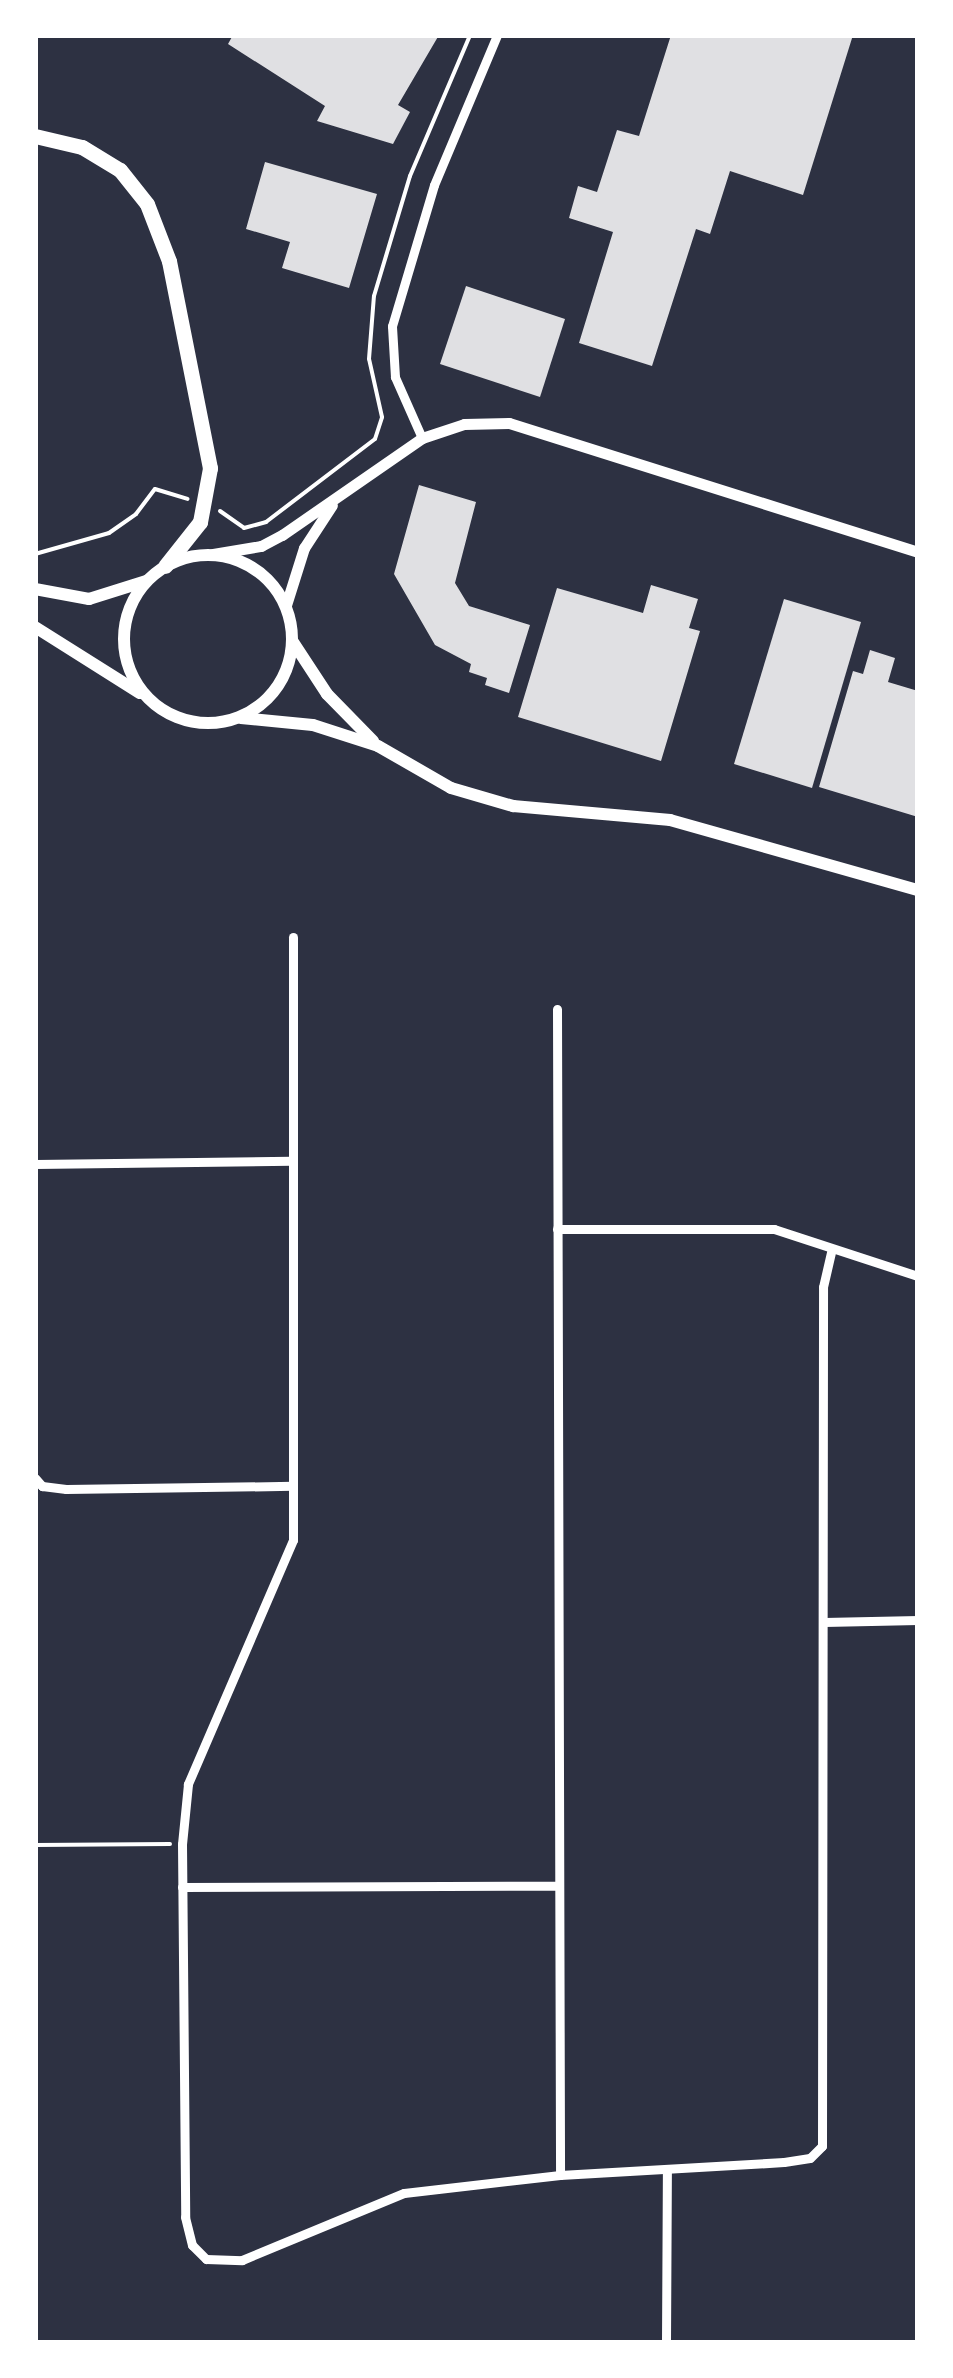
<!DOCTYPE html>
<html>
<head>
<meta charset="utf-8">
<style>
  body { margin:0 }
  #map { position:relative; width:953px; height:2378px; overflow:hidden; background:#2d3142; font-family:"Varela Round",sans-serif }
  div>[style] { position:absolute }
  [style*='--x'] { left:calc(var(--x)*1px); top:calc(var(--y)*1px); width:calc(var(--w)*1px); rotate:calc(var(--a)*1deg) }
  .building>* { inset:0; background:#e0e0e3 }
  .path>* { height:4px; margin:-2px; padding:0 2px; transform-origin:2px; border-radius:2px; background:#fff }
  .minor>* { height:9px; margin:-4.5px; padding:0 4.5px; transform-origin:4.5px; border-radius:4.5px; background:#fff }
  .tertiary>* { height:11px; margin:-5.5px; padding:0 5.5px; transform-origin:5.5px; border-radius:5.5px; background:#fff }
  .secondary>* { height:12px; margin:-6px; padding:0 6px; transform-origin:6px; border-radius:6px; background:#fff }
  .secondary>.ring { margin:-6px; padding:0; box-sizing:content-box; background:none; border:12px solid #fff; border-radius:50% }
  .motorway>* { height:15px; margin:-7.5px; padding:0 7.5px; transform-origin:7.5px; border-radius:7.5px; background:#fff }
  span { translate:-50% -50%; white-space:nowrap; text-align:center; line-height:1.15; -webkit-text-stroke:8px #fff; paint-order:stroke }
  .frame { position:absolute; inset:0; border:38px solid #fff; pointer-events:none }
</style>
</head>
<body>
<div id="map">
  <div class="building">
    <i style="clip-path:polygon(233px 35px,439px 35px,398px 105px,410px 112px,393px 144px,317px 121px,325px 106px,228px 44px)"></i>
    <i style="clip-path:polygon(671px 35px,853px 35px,803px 195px,730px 171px,710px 234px,696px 229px,652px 366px,579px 343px,613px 232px,569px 218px,578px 186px,597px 192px,617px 130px,639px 136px)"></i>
    <i style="clip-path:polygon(265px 162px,377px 194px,349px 288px,282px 268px,290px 242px,246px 229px)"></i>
    <i style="clip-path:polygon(466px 286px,565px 319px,540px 397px,440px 364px)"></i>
    <i style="clip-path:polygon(419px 485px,476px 502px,455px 583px,469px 606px,530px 625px,509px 693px,485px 685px,487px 678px,469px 672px,471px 664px,435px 645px,394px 574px)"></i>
    <i style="clip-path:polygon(651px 585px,698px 599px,689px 628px,700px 631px,661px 761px,518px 717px,557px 588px,643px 613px)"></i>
    <i style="clip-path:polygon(784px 599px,861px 622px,812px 788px,734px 764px)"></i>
    <i style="clip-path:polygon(870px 650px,895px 658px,888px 682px,918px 691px,918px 817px,819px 787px,853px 671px,863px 674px)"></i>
  </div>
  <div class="path">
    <i style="--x:220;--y:511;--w:29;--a:35"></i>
    <i style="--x:244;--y:528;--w:23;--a:-15"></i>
    <i style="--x:266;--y:522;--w:137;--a:-37.3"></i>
    <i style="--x:375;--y:439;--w:23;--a:-72"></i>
    <i style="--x:382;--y:417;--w:59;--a:-102.6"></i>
    <i style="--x:369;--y:359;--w:63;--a:-85.5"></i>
    <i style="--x:374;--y:296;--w:125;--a:-73.3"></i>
    <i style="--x:410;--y:176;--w:153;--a:-66.9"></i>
    <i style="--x:35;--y:554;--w:77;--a:-15.8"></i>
    <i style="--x:109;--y:533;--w:33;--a:-35"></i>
    <i style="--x:136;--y:514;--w:31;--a:-53"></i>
    <i style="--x:155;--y:489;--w:34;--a:17"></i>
    <i style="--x:35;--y:1845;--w:135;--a:-0.4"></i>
  </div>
  <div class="minor">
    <i style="--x:422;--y:438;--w:67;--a:-113.9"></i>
    <i style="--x:395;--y:377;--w:51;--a:-93.4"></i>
    <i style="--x:392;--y:326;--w:147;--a:-73.4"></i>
    <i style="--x:434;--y:185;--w:163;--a:-67.2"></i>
    <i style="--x:293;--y:937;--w:603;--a:90"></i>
    <i style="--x:293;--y:1540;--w:266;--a:113.3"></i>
    <i style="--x:188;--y:1784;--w:60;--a:95.7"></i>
    <i style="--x:182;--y:1844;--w:373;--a:89.5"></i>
    <i style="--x:185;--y:2217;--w:29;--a:76"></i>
    <i style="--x:192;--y:2245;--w:20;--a:45"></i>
    <i style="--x:206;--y:2259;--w:36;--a:2"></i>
    <i style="--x:242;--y:2260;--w:175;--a:-22.5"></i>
    <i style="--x:404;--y:2193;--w:157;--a:-6.6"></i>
    <i style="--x:560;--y:2175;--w:224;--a:-3.3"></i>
    <i style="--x:784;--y:2162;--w:26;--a:-9"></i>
    <i style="--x:810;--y:2158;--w:17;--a:-45"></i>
    <i style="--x:822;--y:2146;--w:859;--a:-89.93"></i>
    <i style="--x:823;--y:1287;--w:39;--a:-77"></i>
    <i style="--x:557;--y:1009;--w:1166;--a:89.85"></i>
    <i style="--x:35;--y:1164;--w:256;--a:-0.7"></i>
    <i style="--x:557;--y:1229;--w:217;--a:0"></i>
    <i style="--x:774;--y:1229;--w:151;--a:18.1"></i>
    <i style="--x:35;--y:1478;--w:11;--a:49"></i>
    <i style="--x:42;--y:1486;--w:24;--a:7"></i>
    <i style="--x:66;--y:1489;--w:227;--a:-0.8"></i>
    <i style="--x:824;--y:1622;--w:94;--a:-1.2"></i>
    <i style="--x:182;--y:1887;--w:377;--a:-0.2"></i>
    <i style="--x:666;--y:2343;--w:172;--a:-89.7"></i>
  </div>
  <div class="tertiary">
    <i style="--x:213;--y:554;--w:49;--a:-9.5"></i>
    <i style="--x:261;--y:546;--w:24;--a:-28"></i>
    <i style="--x:282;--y:535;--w:170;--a:-34.7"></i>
    <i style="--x:422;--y:438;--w:44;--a:-18.4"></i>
    <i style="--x:464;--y:424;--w:45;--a:-1.3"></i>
    <i style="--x:509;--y:423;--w:429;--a:17.5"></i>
    <i style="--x:286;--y:605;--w:60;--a:-72.5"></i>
    <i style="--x:304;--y:548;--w:51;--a:-56.9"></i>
  </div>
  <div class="secondary">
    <i class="ring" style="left:124px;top:555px;width:156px;height:156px"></i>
    <i style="--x:35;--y:589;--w:55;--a:10.5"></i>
    <i style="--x:89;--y:599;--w:60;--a:-17.5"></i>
    <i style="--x:35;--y:627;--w:124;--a:32.2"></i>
    <i style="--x:293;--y:642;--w:62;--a:56.8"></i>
    <i style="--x:327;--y:694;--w:66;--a:45.6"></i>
    <i style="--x:241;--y:718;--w:72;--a:5.6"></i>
    <i style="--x:313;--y:725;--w:68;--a:17.9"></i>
    <i style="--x:378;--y:746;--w:84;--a:29.9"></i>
    <i style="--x:451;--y:788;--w:65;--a:16.2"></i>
    <i style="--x:513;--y:806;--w:158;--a:5.1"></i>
    <i style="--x:670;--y:820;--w:258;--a:15.8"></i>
  </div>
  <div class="motorway">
    <i style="--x:35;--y:136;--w:48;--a:13.2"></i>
    <i style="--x:82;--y:147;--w:44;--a:31.2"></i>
    <i style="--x:120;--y:170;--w:43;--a:51.5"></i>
    <i style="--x:147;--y:204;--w:61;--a:68.9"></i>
    <i style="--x:169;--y:261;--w:211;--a:78.8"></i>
    <i style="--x:210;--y:468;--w:55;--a:100.5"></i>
    <i style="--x:200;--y:522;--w:56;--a:128.5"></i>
  </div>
  <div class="frame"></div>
</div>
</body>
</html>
